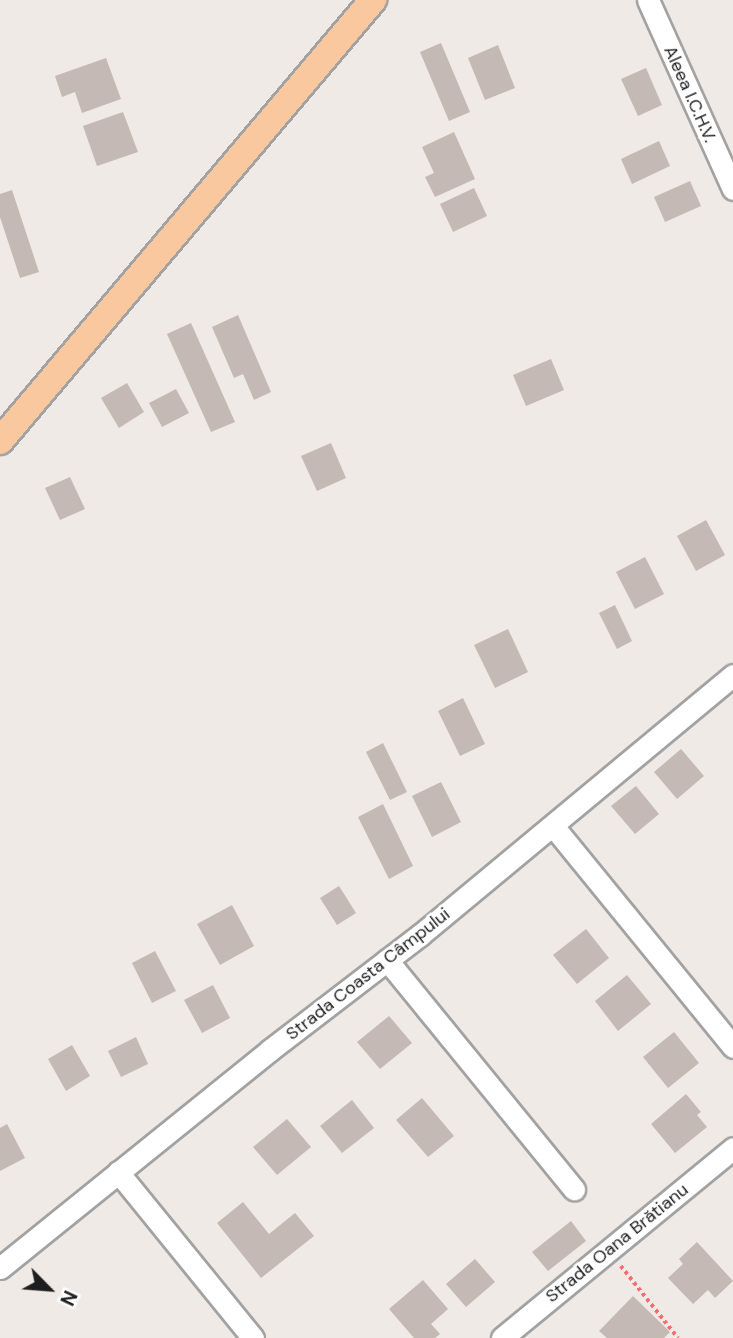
<!DOCTYPE html>
<html>
<head>
<meta charset="utf-8">
<style>
  body { margin:0 }
  #map { position:relative; width:733px; height:1338px; overflow:hidden; background:#efeae5; font-family:"DM Sans",sans-serif }
  div>[style] { position:absolute }
  [style*='--x'] { left:calc(var(--x)*1px); top:calc(var(--y)*1px); width:calc(var(--w)*1px); rotate:calc(var(--a)*1deg) }
  .building>* { inset:0; background:#c4b9b4 }
  .path>* { height:3.5px; margin-top:-1.75px; transform-origin:0; background:repeating-linear-gradient(90deg,#f66e70 0 3.5px,transparent 0 7px) }
  .roads { filter:drop-shadow(2px 0 #a2a2a2) drop-shadow(-2px 0 #a2a2a2) drop-shadow(0 2px #a2a2a2) drop-shadow(0 -2px #a2a2a2) }
  .minor>* { height:21px; margin:-10.5px; padding:0 10.5px; transform-origin:10.5px; border-radius:10.5px; background:#fff }
  .major>* { height:26px; margin:-13px; padding:0 13px; transform-origin:13px; border-radius:13px; background:#fac89f }
  span { translate:-50% -50%; white-space:nowrap; text-align:center; line-height:1.15; -webkit-text-stroke:5px #fff; paint-order:stroke }
  .street-label { font-size:18px; color:#1e1e1e }
  .north { position:absolute; left:14px; top:1254px; width:70px; height:70px; -webkit-text-stroke:5px #fff; paint-order:stroke; rotate:115deg; font-size:19px; font-weight:700; line-height:28px; text-align:center; color:#1e1e1e }
  .north::after { content:''; display:block; margin:auto; width:24px; height:32px; background:#1e1e1e; clip-path:polygon(50% 0,100% 100%,50% 72%,0 100%) }
</style>
</head>
<body>
<div id="map">
  <div class="building">
    <i style="clip-path:polygon(441px 43px,470px 112px,449px 121px,420px 52px)"></i>
    <i style="clip-path:polygon(498px 45px,515px 88px,485px 100px,468px 58px)"></i>
    <i style="clip-path:polygon(106px 58px,121px 99px,82px 113px,75px 92px,62px 97px,55px 76px)"></i>
    <i style="clip-path:polygon(646px 68px,662px 105px,638px 116px,621px 79px)"></i>
    <i style="clip-path:polygon(123px 112px,138px 152px,97px 166px,83px 126px)"></i>
    <i style="clip-path:polygon(454px 132px,475px 179px,435px 197px,425px 177px,434px 173px,422px 147px)"></i>
    <i style="clip-path:polygon(659px 141px,670px 166px,632px 184px,621px 159px)"></i>
    <i style="clip-path:polygon(690px 181px,701px 206px,665px 222px,654px 197px)"></i>
    <i style="clip-path:polygon(474px 188px,487px 216px,453px 232px,440px 204px)"></i>
    <i style="clip-path:polygon(12px 190px,39px 272px,20px 278px,0 217px,0 194px)"></i>
    <i style="clip-path:polygon(238px 315px,271px 392px,254px 400px,243px 374px,234px 378px,212px 327px)"></i>
    <i style="clip-path:polygon(191px 323px,235px 422px,211px 432px,167px 334px)"></i>
    <i style="clip-path:polygon(551px 359px,564px 390px,526px 406px,513px 375px)"></i>
    <i style="clip-path:polygon(127px 383px,144px 412px,119px 428px,101px 398px)"></i>
    <i style="clip-path:polygon(176px 389px,189px 413px,162px 427px,149px 403px)"></i>
    <i style="clip-path:polygon(331px 443px,346px 478px,317px 491px,301px 456px)"></i>
    <i style="clip-path:polygon(70px 477px,85px 509px,60px 520px,45px 488px)"></i>
    <i style="clip-path:polygon(706px 520px,725px 555px,696px 571px,677px 536px)"></i>
    <i style="clip-path:polygon(645px 557px,664px 594px,635px 609px,616px 572px)"></i>
    <i style="clip-path:polygon(615px 605px,632px 641px,617px 649px,599px 613px)"></i>
    <i style="clip-path:polygon(508px 629px,528px 672px,495px 688px,474px 645px)"></i>
    <i style="clip-path:polygon(463px 698px,485px 744px,460px 756px,438px 711px)"></i>
    <i style="clip-path:polygon(383px 743px,407px 792px,390px 800px,366px 752px)"></i>
    <i style="clip-path:polygon(681px 749px,704px 776px,677px 799px,654px 772px)"></i>
    <i style="clip-path:polygon(441px 782px,461px 822px,432px 837px,412px 796px)"></i>
    <i style="clip-path:polygon(636px 786px,659px 814px,635px 834px,611px 806px)"></i>
    <i style="clip-path:polygon(383px 804px,413px 866px,389px 879px,358px 817px)"></i>
    <i style="clip-path:polygon(339px 886px,356px 913px,337px 925px,320px 898px)"></i>
    <i style="clip-path:polygon(232px 905px,254px 946px,220px 965px,197px 924px)"></i>
    <i style="clip-path:polygon(586px 929px,609px 958px,577px 984px,553px 955px)"></i>
    <i style="clip-path:polygon(155px 951px,176px 991px,152px 1003px,132px 963px)"></i>
    <i style="clip-path:polygon(627px 975px,651px 1004px,618px 1031px,595px 1001px)"></i>
    <i style="clip-path:polygon(213px 985px,230px 1018px,202px 1033px,184px 1000px)"></i>
    <i style="clip-path:polygon(389px 1016px,412px 1043px,380px 1069px,357px 1042px)"></i>
    <i style="clip-path:polygon(674px 1032px,699px 1063px,668px 1088px,643px 1057px)"></i>
    <i style="clip-path:polygon(136px 1037px,148px 1064px,121px 1077px,108px 1051px)"></i>
    <i style="clip-path:polygon(72px 1045px,90px 1076px,66px 1091px,48px 1059px)"></i>
    <i style="clip-path:polygon(686px 1094px,701px 1112px,697px 1115px,707px 1127px,675px 1153px,651px 1124px)"></i>
    <i style="clip-path:polygon(422px 1098px,454px 1136px,428px 1157px,396px 1120px)"></i>
    <i style="clip-path:polygon(352px 1100px,374px 1128px,342px 1153px,320px 1126px)"></i>
    <i style="clip-path:polygon(287px 1119px,311px 1147px,277px 1175px,253px 1147px)"></i>
    <i style="clip-path:polygon(7px 1124px,25px 1158px,0 1171px,0 1128px)"></i>
    <i style="clip-path:polygon(243px 1202px,269px 1234px,295px 1213px,314px 1236px,261px 1278px,217px 1223px)"></i>
    <i style="clip-path:polygon(571px 1221px,586px 1241px,548px 1271px,532px 1252px)"></i>
    <i style="clip-path:polygon(697px 1242px,733px 1281px,715px 1298px,708px 1290px,693px 1304px,668px 1278px,683px 1264px,679px 1259px)"></i>
    <i style="clip-path:polygon(475px 1259px,495px 1282px,466px 1307px,446px 1284px)"></i>
    <i style="clip-path:polygon(423px 1280px,448px 1309px,431px 1324px,440px 1334px,435px 1338px,414px 1338px,389px 1309px)"></i>
    <i style="clip-path:polygon(633px 1296px,670px 1332px,664px 1338px,607px 1338px,599px 1331px)"></i>
  </div>
  <div class="path">
    <i style="--x:621;--y:1266;--w:92;--a:51.6"></i>
  </div>
  <div class="roads">
    <div class="minor">
      <i style="--x:648;--y:0;--w:207;--a:65.8"></i>
      <i style="--x:553;--y:826;--w:285;--a:50.8"></i>
      <i style="--x:387;--y:960;--w:296;--a:50.8"></i>
      <i style="--x:118;--y:1172;--w:214;--a:50.9"></i>
      <i style="--x:0;--y:1268;--w:347;--a:-38.9"></i>
      <i style="--x:270;--y:1050;--w:189;--a:-37.5"></i>
      <i style="--x:420;--y:935;--w:407;--a:-39.7"></i>
      <i style="--x:502;--y:1338;--w:299;--a:-39.4"></i>
    </div>
    <div class="major">
      <i style="--x:0;--y:441;--w:578;--a:-49.78"></i>
    </div>
  </div>
  <div class="street-label">
    <span style="left:690px;top:94px;rotate:66deg">Aleea I.C.H.V.</span>
    <span style="left:368px;top:974px;rotate:-38deg">Strada Coasta Câmpului</span>
    <span style="left:617px;top:1243px;rotate:-39deg">Strada Oana Brătianu</span>
  </div>
  <div class="north">N</div>
</div>
</body>
</html>
